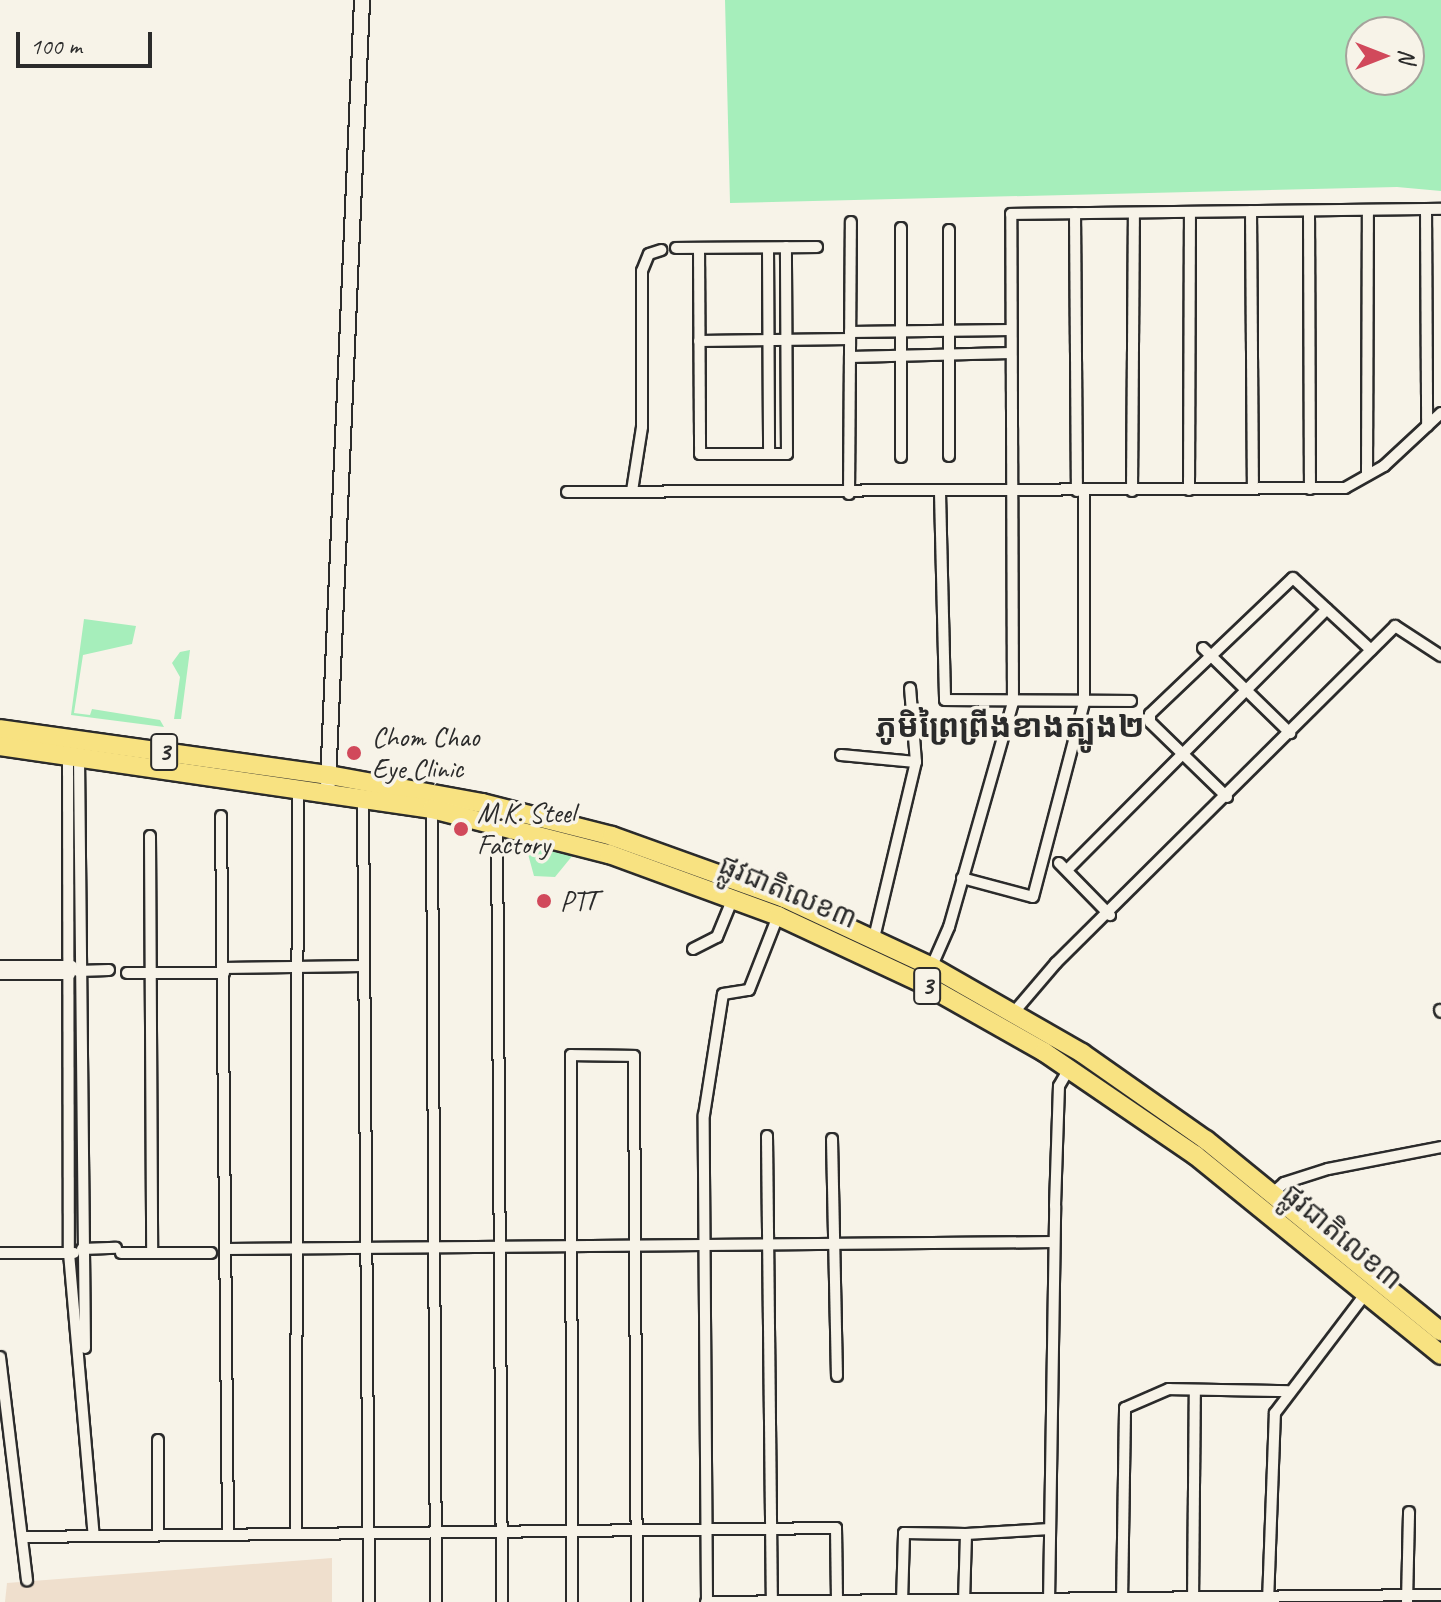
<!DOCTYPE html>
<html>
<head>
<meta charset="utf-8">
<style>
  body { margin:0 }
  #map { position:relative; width:1441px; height:1602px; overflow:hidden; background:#f7f3e8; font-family:Caveat,"Noto Sans Khmer",sans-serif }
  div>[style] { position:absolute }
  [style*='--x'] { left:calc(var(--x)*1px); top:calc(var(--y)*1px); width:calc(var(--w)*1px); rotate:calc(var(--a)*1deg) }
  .built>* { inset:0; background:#efdfcd }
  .green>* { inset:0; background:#a6eebb }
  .roads { filter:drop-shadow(2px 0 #2b2b2b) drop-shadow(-2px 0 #2b2b2b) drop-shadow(0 2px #2b2b2b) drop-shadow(0 -2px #2b2b2b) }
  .street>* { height:10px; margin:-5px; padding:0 5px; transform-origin:5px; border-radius:5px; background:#f7f3e8 }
  .secondary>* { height:14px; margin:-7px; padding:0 7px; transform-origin:7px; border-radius:7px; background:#f7f3e8 }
  .highway>* { height:18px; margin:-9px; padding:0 9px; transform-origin:9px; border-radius:9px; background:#f8e281 }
  .dots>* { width:22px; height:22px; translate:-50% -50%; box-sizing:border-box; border:4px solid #f7f3e8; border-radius:50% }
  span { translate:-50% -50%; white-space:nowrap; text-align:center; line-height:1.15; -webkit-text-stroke:7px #f7f3e8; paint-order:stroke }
  .shield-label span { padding:2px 6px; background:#f7f3e8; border:2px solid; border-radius:6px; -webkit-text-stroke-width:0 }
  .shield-label { font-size:26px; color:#2b2b2b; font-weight:700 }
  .poi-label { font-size:28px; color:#2b2b2b }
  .left { translate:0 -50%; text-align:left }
  .street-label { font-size:28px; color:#2b2b2b }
  .quarter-label { font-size:32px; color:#2b2b2b; font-weight:700 }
  .north { position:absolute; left:1345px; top:16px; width:80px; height:80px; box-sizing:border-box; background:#f7f3e8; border:2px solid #a5a39c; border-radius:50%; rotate:90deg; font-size:22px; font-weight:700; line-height:32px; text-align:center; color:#2b2b2b }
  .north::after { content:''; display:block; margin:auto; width:28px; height:36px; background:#d1495b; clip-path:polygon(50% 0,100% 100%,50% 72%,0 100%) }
  .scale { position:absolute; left:16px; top:32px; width:136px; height:36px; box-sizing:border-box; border:4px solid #2b2b2b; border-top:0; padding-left:10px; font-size:24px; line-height:28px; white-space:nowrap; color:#2b2b2b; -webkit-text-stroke:6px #f7f3e8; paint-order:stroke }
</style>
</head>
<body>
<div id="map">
  <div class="built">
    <i style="clip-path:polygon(332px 1558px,332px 1602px,5px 1602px,7px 1583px)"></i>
  </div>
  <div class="green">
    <i style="clip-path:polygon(evenodd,725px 0,1441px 0,1441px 191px,1397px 187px,730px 203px,725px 0,1361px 32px,1409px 32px,1409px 80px,1361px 80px,1361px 32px)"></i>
    <i style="clip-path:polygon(84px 619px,136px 626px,132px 644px,83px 655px,74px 713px,90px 715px,92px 709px,160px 720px,164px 727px,71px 715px)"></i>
    <i style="clip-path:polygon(190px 650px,181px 719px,174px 719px,180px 677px,172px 663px,180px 652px)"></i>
    <i style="clip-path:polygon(525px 843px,573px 855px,555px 877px,534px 876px)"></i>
  </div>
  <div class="roads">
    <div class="street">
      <i style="--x:1426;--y:209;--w:217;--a:89.7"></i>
      <i style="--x:1251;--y:211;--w:278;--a:89.6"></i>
      <i style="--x:1309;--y:211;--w:278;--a:89.8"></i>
      <i style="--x:1075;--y:213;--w:278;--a:89.6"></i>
      <i style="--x:676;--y:248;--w:141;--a:-0.4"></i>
      <i style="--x:699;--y:248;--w:206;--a:89.7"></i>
      <i style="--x:700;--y:454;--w:87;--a:0"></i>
      <i style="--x:787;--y:454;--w:207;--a:-90.3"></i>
      <i style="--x:768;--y:248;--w:206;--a:89.7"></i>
      <i style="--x:850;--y:332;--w:161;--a:-0.7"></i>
      <i style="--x:699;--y:341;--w:151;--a:-0.8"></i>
      <i style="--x:850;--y:357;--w:161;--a:-1.4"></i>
      <i style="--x:949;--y:456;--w:226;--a:-90"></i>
      <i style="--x:901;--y:457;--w:229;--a:-90"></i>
      <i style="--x:1367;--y:475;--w:265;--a:-89.8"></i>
      <i style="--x:1189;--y:490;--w:278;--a:-89.8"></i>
      <i style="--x:632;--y:491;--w:65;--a:-81.1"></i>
      <i style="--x:642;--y:427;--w:156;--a:-90"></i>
      <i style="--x:642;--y:271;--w:18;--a:-68"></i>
      <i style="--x:649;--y:254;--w:13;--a:-18"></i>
      <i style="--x:1132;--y:491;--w:278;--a:-89.6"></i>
      <i style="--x:567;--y:492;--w:778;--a:-0.29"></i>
      <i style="--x:1345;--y:488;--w:45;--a:-29.4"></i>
      <i style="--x:1384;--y:466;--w:78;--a:-42.9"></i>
      <i style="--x:940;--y:493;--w:207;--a:88.6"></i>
      <i style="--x:945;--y:700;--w:186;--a:0.3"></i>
      <i style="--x:849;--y:494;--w:272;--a:-89.6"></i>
      <i style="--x:1203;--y:648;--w:122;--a:44.3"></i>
      <i style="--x:68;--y:755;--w:498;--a:89.9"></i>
      <i style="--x:69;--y:1253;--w:284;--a:85"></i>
      <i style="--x:841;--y:755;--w:75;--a:5.3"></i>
      <i style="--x:79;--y:757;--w:591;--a:89.42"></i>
      <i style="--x:363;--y:797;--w:805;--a:89.57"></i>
      <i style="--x:1227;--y:797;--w:107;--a:-135.8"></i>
      <i style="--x:1150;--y:722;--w:8;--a:-90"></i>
      <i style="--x:1150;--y:714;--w:197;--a:-43.6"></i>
      <i style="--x:1293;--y:578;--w:106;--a:42.7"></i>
      <i style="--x:432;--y:809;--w:793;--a:89.71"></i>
      <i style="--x:221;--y:816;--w:718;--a:89.44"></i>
      <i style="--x:497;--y:824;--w:778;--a:89.63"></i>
      <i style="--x:150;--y:836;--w:416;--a:89.7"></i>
      <i style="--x:1059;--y:863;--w:73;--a:45.6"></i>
      <i style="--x:1067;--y:870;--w:368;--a:-45.1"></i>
      <i style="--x:962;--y:878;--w:73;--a:15"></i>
      <i style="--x:1033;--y:897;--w:202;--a:-75.3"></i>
      <i style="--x:1084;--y:702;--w:211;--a:-90"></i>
      <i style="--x:874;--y:938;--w:181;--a:-76.6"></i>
      <i style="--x:916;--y:762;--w:74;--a:-94.6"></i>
      <i style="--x:693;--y:949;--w:27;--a:-27"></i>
      <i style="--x:717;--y:937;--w:42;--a:-67.7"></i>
      <i style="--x:0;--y:966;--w:72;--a:0"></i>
      <i style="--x:223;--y:968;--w:140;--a:-0.8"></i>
      <i style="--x:931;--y:968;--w:45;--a:-66.3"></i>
      <i style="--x:949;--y:927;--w:233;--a:-74.1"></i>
      <i style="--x:1013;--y:703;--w:489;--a:-90.2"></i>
      <i style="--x:1011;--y:214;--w:430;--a:-0.7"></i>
      <i style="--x:78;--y:971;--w:31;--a:-2"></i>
      <i style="--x:127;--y:973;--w:97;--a:0"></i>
      <i style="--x:0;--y:974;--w:70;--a:0"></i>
      <i style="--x:1440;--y:1010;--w:2;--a:63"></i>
      <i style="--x:1015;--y:1011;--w:63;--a:-49.5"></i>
      <i style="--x:1056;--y:963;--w:478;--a:-44.8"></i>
      <i style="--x:1395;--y:626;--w:55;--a:33.1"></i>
      <i style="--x:767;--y:1136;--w:466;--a:89.4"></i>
      <i style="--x:832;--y:1139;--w:237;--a:88.8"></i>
      <i style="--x:1273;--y:1193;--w:15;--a:-42"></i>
      <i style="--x:1284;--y:1183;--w:46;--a:-17.7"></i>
      <i style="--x:1328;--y:1169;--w:115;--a:-11"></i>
      <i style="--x:82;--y:1249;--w:34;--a:-2"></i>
      <i style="--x:226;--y:1249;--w:828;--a:-0.48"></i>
      <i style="--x:0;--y:1253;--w:74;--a:0"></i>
      <i style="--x:121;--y:1253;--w:90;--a:0"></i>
      <i style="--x:0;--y:1357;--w:225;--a:83.1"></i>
      <i style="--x:158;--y:1440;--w:95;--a:90"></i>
      <i style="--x:296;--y:1533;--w:746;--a:-89.85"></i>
      <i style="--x:22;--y:1537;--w:814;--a:-0.63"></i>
      <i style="--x:836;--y:1528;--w:74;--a:89.2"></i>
      <i style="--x:572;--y:1602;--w:547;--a:-90.1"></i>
      <i style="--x:571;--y:1055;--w:63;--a:0.9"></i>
      <i style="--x:634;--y:1056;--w:546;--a:89.69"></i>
      <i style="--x:706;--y:1602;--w:735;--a:-0.55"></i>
      <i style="--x:707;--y:1602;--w:487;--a:-90.4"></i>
      <i style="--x:704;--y:1115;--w:122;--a:-81.1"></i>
      <i style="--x:723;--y:994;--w:26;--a:-9"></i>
      <i style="--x:749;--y:990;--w:79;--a:-68.6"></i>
      <i style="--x:902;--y:1602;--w:69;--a:-88.3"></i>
      <i style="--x:904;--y:1533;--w:62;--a:0.9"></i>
      <i style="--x:964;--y:1602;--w:68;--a:-88.3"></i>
      <i style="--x:966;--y:1534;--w:84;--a:-3.4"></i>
      <i style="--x:1049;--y:1602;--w:396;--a:-89.1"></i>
      <i style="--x:1055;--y:1206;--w:120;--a:-88.1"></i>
      <i style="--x:1059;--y:1086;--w:20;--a:-60"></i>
      <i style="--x:1122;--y:1602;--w:194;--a:-89.1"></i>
      <i style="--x:1125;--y:1408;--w:48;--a:-23.4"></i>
      <i style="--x:1169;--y:1389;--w:118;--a:1"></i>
      <i style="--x:1193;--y:1602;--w:212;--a:-89.5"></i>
      <i style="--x:1268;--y:1602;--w:189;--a:-87.9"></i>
      <i style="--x:1275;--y:1413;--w:151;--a:-52.8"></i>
      <i style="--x:1407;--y:1602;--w:90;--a:-88.7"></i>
    </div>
    <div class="secondary">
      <i style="--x:328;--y:783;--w:784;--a:-87.51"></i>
    </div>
    <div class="highway">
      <i style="--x:0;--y:729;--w:332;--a:8"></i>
      <i style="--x:329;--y:775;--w:156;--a:10.4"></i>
      <i style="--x:482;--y:803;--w:134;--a:14.2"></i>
      <i style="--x:612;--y:836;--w:183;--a:19.8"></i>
      <i style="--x:784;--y:898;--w:163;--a:25"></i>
      <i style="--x:932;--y:967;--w:173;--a:29.8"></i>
      <i style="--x:1082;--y:1053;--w:151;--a:35.1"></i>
      <i style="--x:1206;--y:1140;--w:303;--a:39.2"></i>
      <i style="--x:0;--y:746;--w:437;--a:8.3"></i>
      <i style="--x:432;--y:809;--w:183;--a:14.3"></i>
      <i style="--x:609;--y:854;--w:180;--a:20.1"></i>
      <i style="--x:778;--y:916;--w:161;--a:25"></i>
      <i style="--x:924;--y:984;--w:138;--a:29.5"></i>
      <i style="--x:1044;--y:1052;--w:183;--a:34.3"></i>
      <i style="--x:1195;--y:1155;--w:317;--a:39.1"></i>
    </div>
  </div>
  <div class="dots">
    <i style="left:354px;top:753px;background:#d1495b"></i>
    <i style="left:461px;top:829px;background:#d1495b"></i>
    <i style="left:544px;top:901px;background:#d1495b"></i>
  </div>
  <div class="shield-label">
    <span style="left:164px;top:752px">3</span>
    <span style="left:927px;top:986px">3</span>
  </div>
  <div class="poi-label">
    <span class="left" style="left:372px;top:753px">Chom Chao<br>Eye Clinic</span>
    <span class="left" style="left:477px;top:829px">M.K. Steel<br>Factory</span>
    <span class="left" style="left:560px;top:901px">PTT</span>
  </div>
  <div class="street-label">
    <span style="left:788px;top:892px;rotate:23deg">ផ្លូវជាតិលេខ៣</span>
    <span style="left:1342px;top:1237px;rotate:40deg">ផ្លូវជាតិលេខ៣</span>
  </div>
  <div class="quarter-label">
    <span style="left:1010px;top:727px">ភូមិព្រៃព្រីងខាងត្បូង២</span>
  </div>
  <div class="north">N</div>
  <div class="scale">100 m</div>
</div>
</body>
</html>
